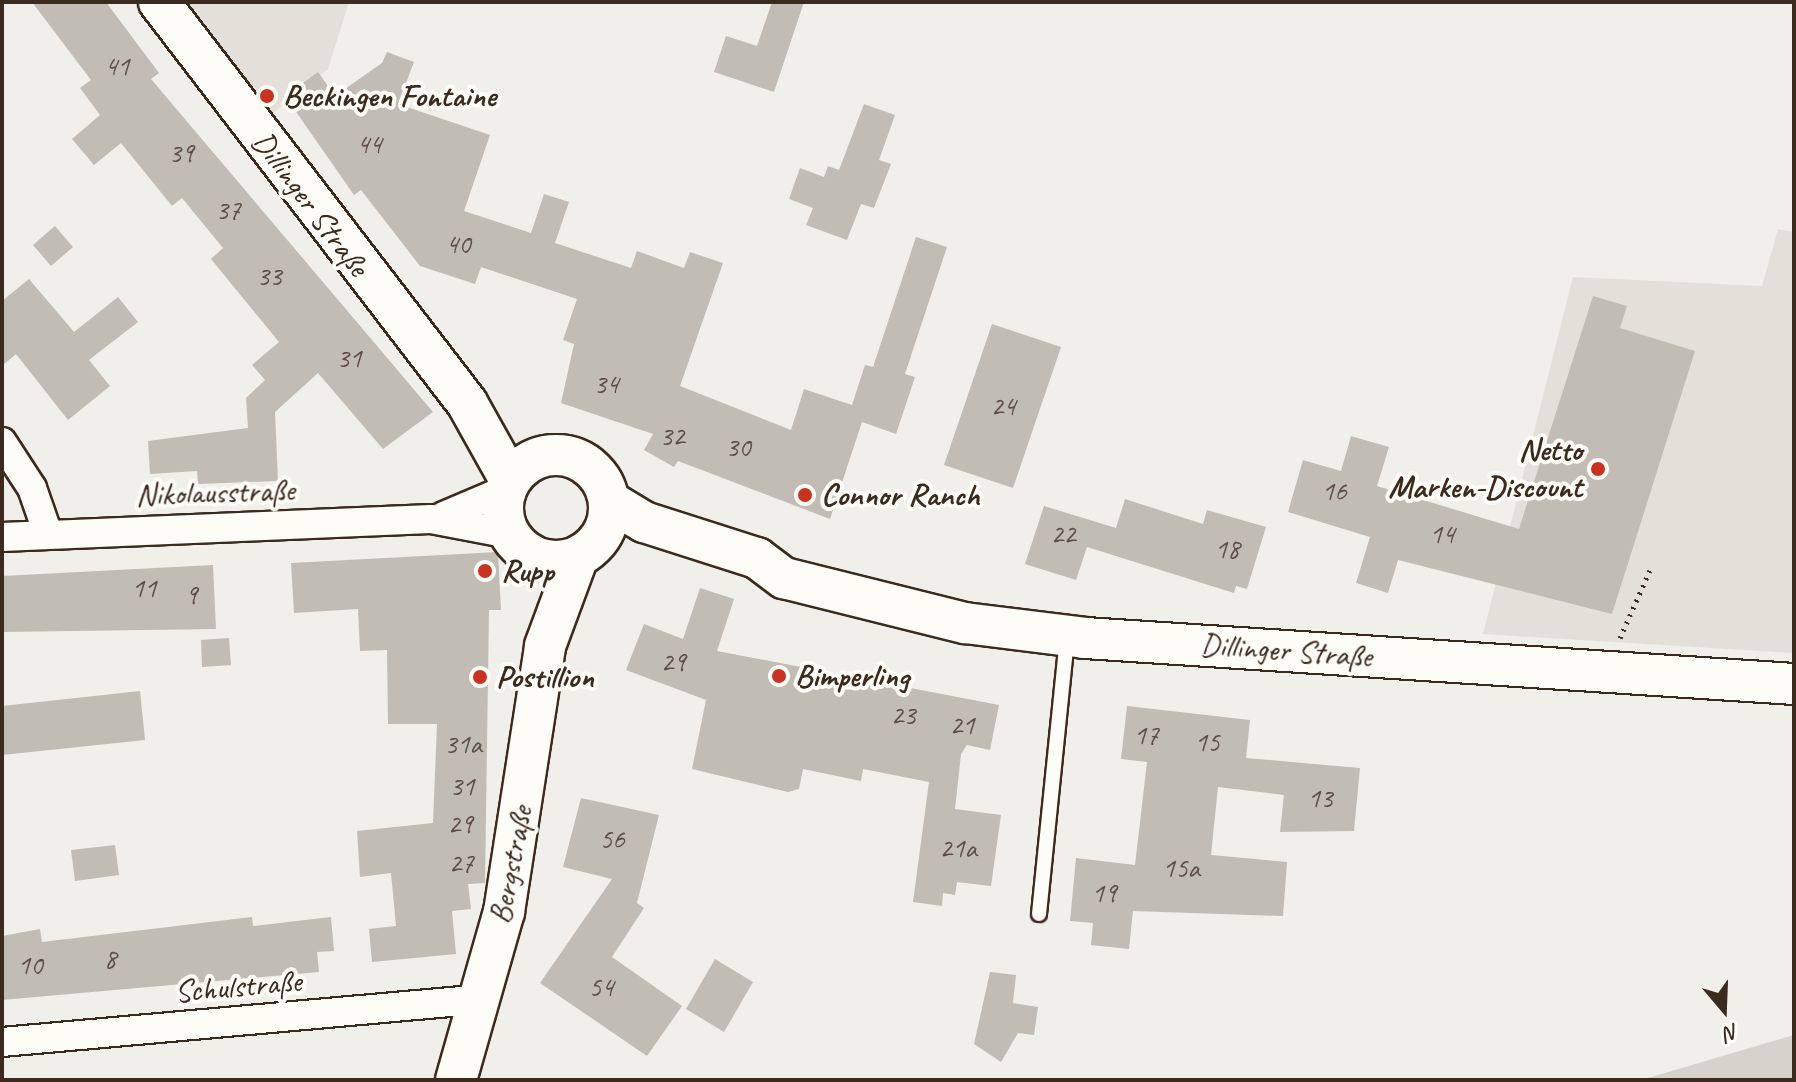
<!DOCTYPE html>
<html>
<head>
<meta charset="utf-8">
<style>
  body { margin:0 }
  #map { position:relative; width:1796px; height:1082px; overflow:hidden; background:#f1efea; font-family:Caveat,sans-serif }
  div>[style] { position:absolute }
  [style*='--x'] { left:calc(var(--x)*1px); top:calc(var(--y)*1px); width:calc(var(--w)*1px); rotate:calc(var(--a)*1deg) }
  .built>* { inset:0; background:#e3e0da }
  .green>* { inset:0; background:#d7d2cc }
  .building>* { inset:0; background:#c1bcb4 }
  .path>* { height:5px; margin-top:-2.5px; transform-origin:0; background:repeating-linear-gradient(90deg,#3b2a1e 0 2px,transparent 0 8px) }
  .roads { filter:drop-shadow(2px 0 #3b2a1e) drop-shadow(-2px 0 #3b2a1e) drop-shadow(0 2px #3b2a1e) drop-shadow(0 -2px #3b2a1e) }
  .lane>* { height:14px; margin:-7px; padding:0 7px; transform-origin:7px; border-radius:7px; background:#fdfcf7 }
  .street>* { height:28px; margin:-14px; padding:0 14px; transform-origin:14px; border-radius:14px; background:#fdfcf7 }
  .secondary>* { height:40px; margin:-20px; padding:0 20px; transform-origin:20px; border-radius:20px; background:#fdfcf7 }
  .secondary>.ring { margin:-20px; padding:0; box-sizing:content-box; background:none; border:40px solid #fdfcf7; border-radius:50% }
  .dots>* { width:22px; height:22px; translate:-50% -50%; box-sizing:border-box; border:4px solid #fdfcf7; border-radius:50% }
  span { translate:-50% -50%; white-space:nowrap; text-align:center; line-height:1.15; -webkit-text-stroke:8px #fdfcf7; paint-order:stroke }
  .number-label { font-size:28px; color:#5c4e44 }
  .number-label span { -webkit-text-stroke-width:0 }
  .poi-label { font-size:32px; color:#3b2a1e; font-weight:700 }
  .left { translate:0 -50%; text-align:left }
  .right { translate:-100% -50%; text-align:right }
  .street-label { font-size:32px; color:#3b2a1e }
  .frame { position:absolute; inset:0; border:4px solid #3b2a1e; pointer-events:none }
  .north { position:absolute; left:1684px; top:970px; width:80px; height:80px; -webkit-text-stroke:6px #fdfcf7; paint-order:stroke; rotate:161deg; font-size:22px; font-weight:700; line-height:32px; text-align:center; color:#3b2a1e }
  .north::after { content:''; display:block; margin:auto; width:28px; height:36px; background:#3b2a1e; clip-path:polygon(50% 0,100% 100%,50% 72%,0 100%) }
</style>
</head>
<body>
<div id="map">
  <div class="built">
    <i style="clip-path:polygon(186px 2px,349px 2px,328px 69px,269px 116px)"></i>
    <i style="clip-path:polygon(1778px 229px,1794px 232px,1794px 653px,1483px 634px,1573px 277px,1762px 286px)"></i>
  </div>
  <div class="green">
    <i style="clip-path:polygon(1794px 1035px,1794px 1080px,1636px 1080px,1648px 1078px)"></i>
  </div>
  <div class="building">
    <i style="clip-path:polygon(32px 2px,106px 2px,159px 73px,151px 79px,433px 412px,383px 449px,318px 373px,275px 412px,278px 481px,198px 484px,197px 471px,150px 474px,148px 441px,248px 428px,246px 398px,265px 380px,252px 365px,279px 342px,211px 259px,223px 248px,182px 198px,172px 206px,121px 143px,94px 165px,72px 139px,100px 115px,80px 88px,91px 80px)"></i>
    <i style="clip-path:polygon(772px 2px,804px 2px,774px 92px,714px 72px,726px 36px,757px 46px)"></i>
    <i style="clip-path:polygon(387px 52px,414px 62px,398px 104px,490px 135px,464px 211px,531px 233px,544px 194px,569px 202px,555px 243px,631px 268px,637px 251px,684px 268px,690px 252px,723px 263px,680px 386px,791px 430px,804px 389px,852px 405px,865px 365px,873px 367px,916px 237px,947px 247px,905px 374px,915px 377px,896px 434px,862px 422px,830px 519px,678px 461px,674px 467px,644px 450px,653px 434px,561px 403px,574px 344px,563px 340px,577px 299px,481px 267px,475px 284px,420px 266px,361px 190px,354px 195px,285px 96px,318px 72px,335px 96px,382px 63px)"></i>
    <i style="clip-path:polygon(864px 104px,895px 115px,879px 160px,891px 164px,874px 208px,861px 204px,847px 240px,806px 225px,813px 208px,789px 199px,800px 168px,824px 177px,828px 166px,839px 170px)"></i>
    <i style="clip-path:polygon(55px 226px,73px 247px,51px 266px,33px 245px)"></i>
    <i style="clip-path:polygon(29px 279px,74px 332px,118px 297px,138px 322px,89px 360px,110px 386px,68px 420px,16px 354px,2px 366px,2px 301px)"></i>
    <i style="clip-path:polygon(1593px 296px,1627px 306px,1620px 328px,1695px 351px,1612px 614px,1398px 560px,1388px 593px,1356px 583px,1370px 537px,1288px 512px,1303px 460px,1341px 471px,1351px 436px,1389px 447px,1377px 486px,1519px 529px)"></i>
    <i style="clip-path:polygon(992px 324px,1061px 347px,1013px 488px,944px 465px)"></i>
    <i style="clip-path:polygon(1125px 499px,1203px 524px,1207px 510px,1266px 527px,1247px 589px,1236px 586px,1234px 593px,1087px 547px,1076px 580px,1025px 564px,1044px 506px,1116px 528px)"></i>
    <i style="clip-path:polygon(498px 552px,501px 610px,489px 610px,485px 883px,468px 884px,471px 909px,452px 911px,456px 954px,372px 962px,369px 929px,396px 926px,391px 873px,360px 877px,357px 831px,433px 823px,437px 724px,388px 724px,387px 650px,360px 651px,358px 609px,294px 613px,291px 563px)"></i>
    <i style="clip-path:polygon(213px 565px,216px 629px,2px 632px,2px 576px)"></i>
    <i style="clip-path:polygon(700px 588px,734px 599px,717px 651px,999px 705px,990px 750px,967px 745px,961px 754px,955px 809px,1001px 815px,991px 886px,957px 882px,955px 895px,943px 893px,942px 906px,913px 902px,929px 782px,863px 769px,861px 781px,803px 769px,799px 789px,788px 792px,692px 769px,706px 700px,626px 670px,644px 624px,683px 639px)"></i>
    <i style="clip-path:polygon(229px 638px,231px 665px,202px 667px,201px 640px)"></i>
    <i style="clip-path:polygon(140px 691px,145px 740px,2px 755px,2px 706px)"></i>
    <i style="clip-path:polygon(1127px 706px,1250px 720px,1246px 758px,1360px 768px,1354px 831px,1280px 832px,1284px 795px,1218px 787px,1211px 855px,1287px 862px,1283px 916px,1133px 911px,1129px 949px,1091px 945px,1093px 923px,1070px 921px,1076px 858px,1135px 865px,1147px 762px,1121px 759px)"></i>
    <i style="clip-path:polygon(581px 798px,659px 815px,637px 903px,644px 908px,612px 957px,682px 1006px,647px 1056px,540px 983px,612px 879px,563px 867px)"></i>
    <i style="clip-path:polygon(115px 845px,119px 875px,75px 881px,71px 850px)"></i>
    <i style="clip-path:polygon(252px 917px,253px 926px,331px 917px,334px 951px,317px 952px,319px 972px,2px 1000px,2px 936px,40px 929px,42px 942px)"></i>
    <i style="clip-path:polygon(715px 959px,753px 982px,724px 1032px,686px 1009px)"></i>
    <i style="clip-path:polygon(990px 972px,1016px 975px,1013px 1003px,1038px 1007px,1034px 1035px,1018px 1033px,1001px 1062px,974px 1044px)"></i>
  </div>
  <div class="path">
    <i style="--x:1620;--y:638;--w:74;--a:-66.2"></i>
  </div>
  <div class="roads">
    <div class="lane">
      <i style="--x:1039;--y:914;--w:275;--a:-84.2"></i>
    </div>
    <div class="street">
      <i style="--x:2;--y:442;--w:55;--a:56.9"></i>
      <i style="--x:32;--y:488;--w:49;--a:70.8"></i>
      <i style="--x:444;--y:516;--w:66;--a:-23.1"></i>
      <i style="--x:2;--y:537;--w:429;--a:-2.4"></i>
      <i style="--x:431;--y:519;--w:79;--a:10.9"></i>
      <i style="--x:2;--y:1042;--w:480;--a:-5.1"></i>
    </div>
    <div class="secondary">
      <i style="--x:159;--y:2;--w:506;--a:52.47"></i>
      <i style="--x:467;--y:403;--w:88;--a:60.8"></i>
      <i class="ring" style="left:503px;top:455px;width:66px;height:66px"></i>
      <i style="--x:609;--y:501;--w:41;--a:31"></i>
      <i style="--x:644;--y:522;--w:119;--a:17.7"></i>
      <i style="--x:757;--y:558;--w:34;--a:37"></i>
      <i style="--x:784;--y:578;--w:187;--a:14"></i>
      <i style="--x:965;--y:623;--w:121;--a:7.1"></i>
      <i style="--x:1085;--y:638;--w:710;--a:3.71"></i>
      <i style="--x:456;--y:1080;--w:175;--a:-74.1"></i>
      <i style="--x:504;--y:912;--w:269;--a:-81.2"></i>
      <i style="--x:545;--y:646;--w:95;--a:-69.7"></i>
    </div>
  </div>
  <div class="dots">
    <i style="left:267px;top:96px;background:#c8321e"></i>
    <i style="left:1598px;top:469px;background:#c8321e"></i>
    <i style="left:805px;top:495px;background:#c8321e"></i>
    <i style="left:485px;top:571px;background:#c8321e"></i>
    <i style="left:779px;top:676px;background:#c8321e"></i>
    <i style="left:480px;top:677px;background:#c8321e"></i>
  </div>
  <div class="number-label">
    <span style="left:117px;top:66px">41</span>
    <span style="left:369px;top:144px">44</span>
    <span style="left:181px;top:153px">39</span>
    <span style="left:228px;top:210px">37</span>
    <span style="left:458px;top:244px">40</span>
    <span style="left:269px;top:276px">33</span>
    <span style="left:349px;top:358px">31</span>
    <span style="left:606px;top:384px">34</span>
    <span style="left:1003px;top:406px">24</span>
    <span style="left:672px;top:436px">32</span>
    <span style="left:738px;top:447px">30</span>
    <span style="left:1334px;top:491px">16</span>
    <span style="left:1063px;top:534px">22</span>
    <span style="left:1442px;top:534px">14</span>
    <span style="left:1227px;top:549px">18</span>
    <span style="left:144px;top:588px">11</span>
    <span style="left:191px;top:595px">9</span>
    <span style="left:673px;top:662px">29</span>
    <span style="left:903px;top:715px">23</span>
    <span style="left:962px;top:725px">21</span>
    <span style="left:1146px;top:735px">17</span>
    <span style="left:1207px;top:742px">15</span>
    <span style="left:463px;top:744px">31a</span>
    <span style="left:462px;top:786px">31</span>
    <span style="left:1320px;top:798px">13</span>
    <span style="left:460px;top:824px">29</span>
    <span style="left:612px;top:839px">56</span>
    <span style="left:958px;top:848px">21a</span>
    <span style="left:461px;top:863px">27</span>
    <span style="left:1181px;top:868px">15a</span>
    <span style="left:1104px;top:893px">19</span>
    <span style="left:110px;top:959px">8</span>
    <span style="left:30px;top:965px">10</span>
    <span style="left:601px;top:987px">54</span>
  </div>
  <div class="poi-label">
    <span class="left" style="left:283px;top:96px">Beckingen Fontaine</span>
    <span class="right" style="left:1582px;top:469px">Netto<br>Marken-Discount</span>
    <span class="left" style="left:821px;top:495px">Connor Ranch</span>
    <span class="left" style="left:501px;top:571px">Rupp</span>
    <span class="left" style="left:795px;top:676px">Bimperling</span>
    <span class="left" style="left:496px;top:677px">Postillion</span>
  </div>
  <div class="street-label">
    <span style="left:310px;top:204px;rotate:53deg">Dillinger Straße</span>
    <span style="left:215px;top:493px;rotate:-2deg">Nikolausstraße</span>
    <span style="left:1286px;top:651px;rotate:4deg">Dillinger Straße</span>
    <span style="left:511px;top:865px;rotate:-79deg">Bergstraße</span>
    <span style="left:238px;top:987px;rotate:-5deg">Schulstraße</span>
  </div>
  <div class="frame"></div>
  <div class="north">N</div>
</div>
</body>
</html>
